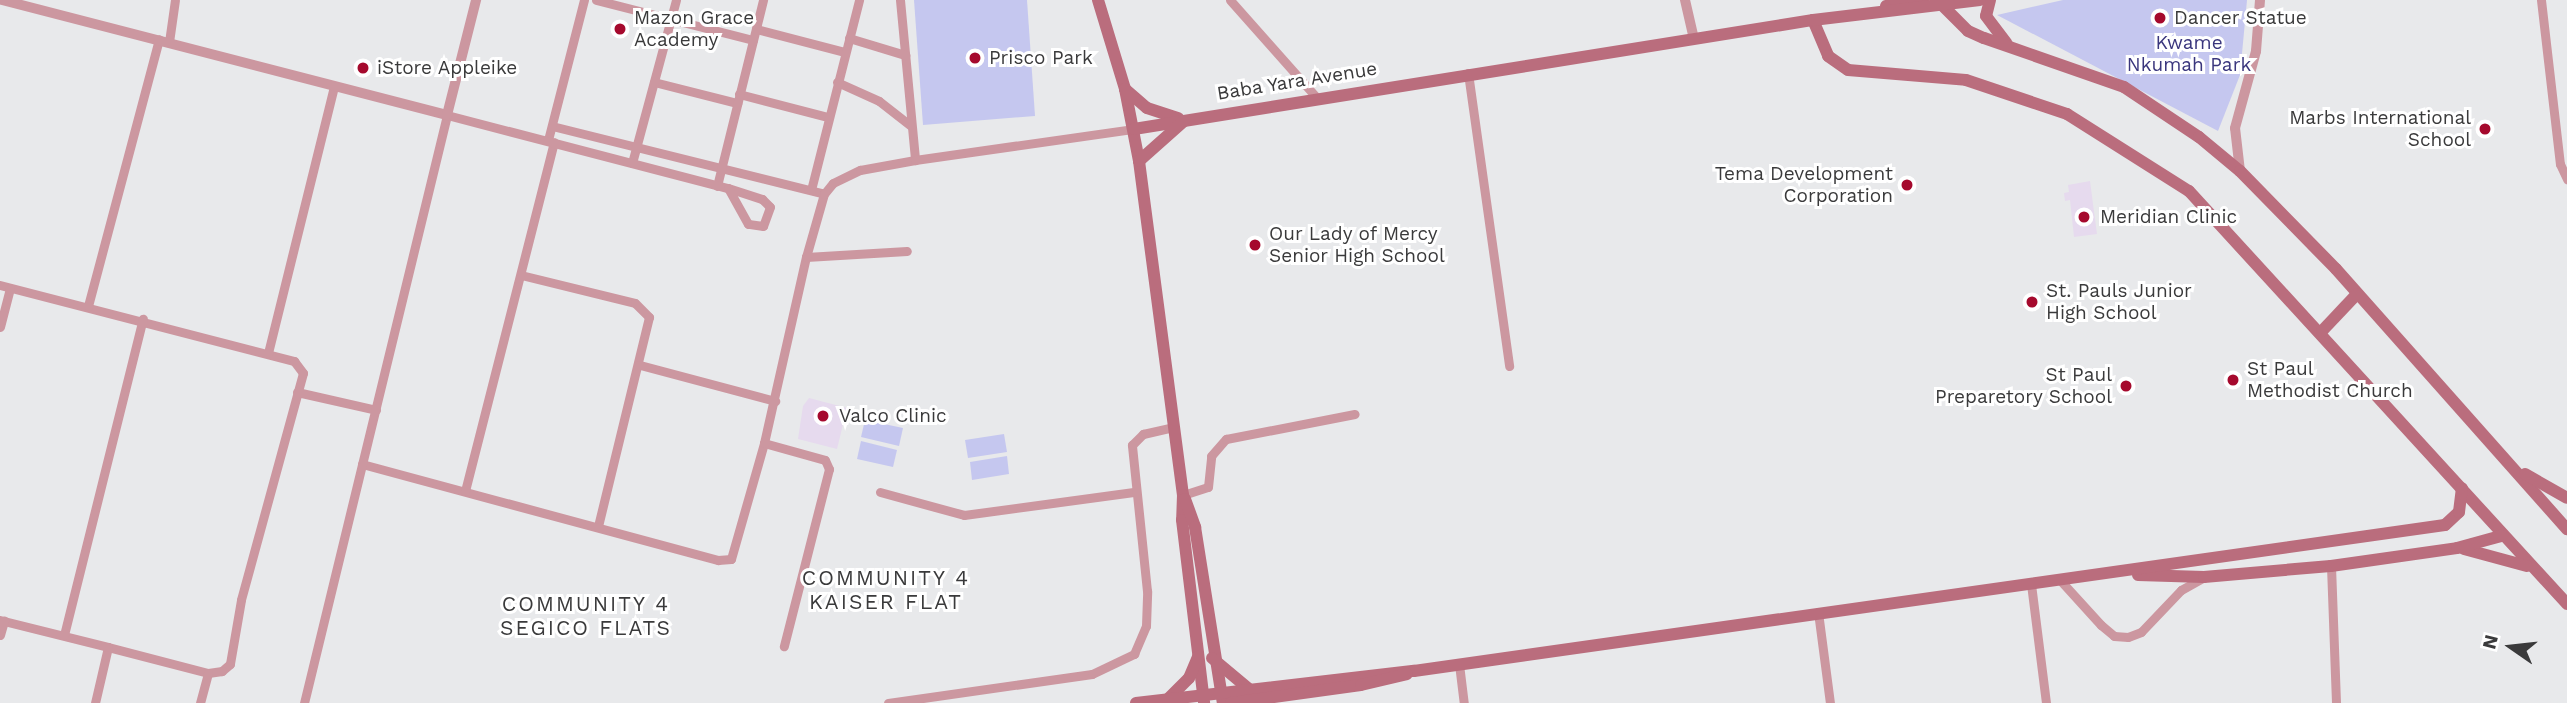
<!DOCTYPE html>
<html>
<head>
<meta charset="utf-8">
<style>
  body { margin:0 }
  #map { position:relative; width:2567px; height:703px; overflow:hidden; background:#e8e9eb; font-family:"Work Sans",sans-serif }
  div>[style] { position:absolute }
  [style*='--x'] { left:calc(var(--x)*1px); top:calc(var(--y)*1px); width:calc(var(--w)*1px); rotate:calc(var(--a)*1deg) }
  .medical>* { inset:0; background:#e6daee }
  .green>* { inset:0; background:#c5c7ef }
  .minor>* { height:9px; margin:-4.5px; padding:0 4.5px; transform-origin:4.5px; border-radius:4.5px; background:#cc97a0 }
  .tertiary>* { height:10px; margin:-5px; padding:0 5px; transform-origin:5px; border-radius:5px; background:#cc97a0 }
  .secondary>* { height:12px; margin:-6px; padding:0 6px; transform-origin:6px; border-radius:6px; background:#ba6d7d }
  .dots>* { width:19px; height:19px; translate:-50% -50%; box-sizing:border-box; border:4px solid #fff; border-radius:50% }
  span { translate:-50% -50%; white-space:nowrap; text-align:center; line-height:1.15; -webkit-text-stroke:6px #fff; paint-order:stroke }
  .poi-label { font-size:19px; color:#3a3a3b }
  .left { translate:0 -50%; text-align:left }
  .right { translate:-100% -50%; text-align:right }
  .park-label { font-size:19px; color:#3a367d }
  .street-label { font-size:19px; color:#3a3a3b }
  .neighbourhood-label { font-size:21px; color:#3a3a3b; letter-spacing:2px }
  .north { position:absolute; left:2476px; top:612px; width:70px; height:70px; -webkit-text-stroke:5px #fff; paint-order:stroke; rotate:284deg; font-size:19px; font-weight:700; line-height:28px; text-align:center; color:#3a3a3b }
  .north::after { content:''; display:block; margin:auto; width:24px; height:32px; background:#3a3a3b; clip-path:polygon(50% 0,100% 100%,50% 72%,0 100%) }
</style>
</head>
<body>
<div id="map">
  <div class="medical">
    <i style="clip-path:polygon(2090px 181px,2097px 234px,2074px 237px,2070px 200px,2065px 201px,2064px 193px,2069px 192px,2068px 185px)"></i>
    <i style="clip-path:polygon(809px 398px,847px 408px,837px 449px,798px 439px,803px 406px)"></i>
  </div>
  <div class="green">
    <i style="clip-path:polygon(914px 0,1027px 0,1035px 116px,923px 125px)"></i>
    <i style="clip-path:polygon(2063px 0,2247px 0,2240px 75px,2218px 131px,1997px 15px)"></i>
    <i style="clip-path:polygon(865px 420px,903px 428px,899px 446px,861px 437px)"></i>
    <i style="clip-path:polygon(1004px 434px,1007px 452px,968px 458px,965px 440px)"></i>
    <i style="clip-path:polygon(861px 441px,897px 450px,893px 467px,857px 459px)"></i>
    <i style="clip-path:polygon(1007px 456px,1009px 474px,972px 480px,970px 462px)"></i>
  </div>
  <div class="minor">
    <i style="--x:596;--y:0;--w:162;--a:14.3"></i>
    <i style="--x:900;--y:0;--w:161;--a:84.6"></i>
    <i style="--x:1230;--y:0;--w:130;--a:48.4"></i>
    <i style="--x:2541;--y:0;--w:165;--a:83.4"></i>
    <i style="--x:2560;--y:164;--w:17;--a:65"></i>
    <i style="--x:756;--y:29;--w:91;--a:14.6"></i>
    <i style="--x:849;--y:38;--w:59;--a:16.9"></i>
    <i style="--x:169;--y:42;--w:42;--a:-81.9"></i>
    <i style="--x:1468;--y:73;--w:296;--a:82"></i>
    <i style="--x:654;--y:82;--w:86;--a:14.2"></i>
    <i style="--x:837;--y:82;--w:46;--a:24.3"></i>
    <i style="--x:879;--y:101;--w:39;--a:38"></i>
    <i style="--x:739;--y:94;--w:92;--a:14.5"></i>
    <i style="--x:552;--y:126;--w:280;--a:14"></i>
    <i style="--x:548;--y:140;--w:145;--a:-75.6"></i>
    <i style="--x:632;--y:163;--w:169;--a:-74.9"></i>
    <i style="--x:717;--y:186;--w:192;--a:-76.1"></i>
    <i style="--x:811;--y:190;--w:196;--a:-75.8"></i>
    <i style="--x:806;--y:257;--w:101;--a:-3.4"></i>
    <i style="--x:521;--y:275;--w:117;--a:13.8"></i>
    <i style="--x:635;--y:303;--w:20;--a:45"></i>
    <i style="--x:649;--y:317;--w:215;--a:103.7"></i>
    <i style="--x:0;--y:285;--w:304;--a:14.5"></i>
    <i style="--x:294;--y:361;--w:15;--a:53"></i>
    <i style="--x:303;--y:373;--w:235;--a:105.3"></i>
    <i style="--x:241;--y:600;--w:65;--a:99.8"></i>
    <i style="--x:230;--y:664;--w:11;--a:139"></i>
    <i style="--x:222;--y:671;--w:14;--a:172"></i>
    <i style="--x:208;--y:673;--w:103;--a:-165.4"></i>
    <i style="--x:108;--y:647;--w:57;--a:103.1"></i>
    <i style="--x:88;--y:306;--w:276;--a:-75.1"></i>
    <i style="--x:0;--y:327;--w:40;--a:-75.6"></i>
    <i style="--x:268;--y:353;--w:275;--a:-76.1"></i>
    <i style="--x:640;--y:365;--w:140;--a:14.9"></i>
    <i style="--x:297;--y:392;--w:81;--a:12.8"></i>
    <i style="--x:764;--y:443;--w:63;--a:15.6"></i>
    <i style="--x:825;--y:460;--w:10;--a:66"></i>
    <i style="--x:829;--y:469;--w:183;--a:104.3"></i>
    <i style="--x:362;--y:464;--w:369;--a:15.1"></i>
    <i style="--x:718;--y:560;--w:13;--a:-4"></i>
    <i style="--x:731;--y:559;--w:121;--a:-74.1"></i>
    <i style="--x:764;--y:443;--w:191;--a:-77.3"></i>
    <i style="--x:806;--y:257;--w:66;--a:-74.1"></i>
    <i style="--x:824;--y:194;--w:14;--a:-51"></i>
    <i style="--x:833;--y:183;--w:30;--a:-26"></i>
    <i style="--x:860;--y:170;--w:56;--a:-10.3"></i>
    <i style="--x:915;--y:160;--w:221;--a:-8.1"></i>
    <i style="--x:465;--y:491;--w:360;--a:-75.7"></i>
    <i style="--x:880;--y:492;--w:87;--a:15.3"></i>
    <i style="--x:964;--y:515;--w:173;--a:-7.7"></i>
    <i style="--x:1183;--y:495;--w:26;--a:-18"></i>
    <i style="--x:1208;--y:487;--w:31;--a:-84"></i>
    <i style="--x:1211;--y:456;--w:23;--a:-49"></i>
    <i style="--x:1226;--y:439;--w:131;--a:-11"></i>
    <i style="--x:2331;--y:566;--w:137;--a:87.9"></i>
    <i style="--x:2060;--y:580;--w:61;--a:47.7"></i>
    <i style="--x:2101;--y:625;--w:17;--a:40"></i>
    <i style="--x:2114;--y:636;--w:14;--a:4"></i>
    <i style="--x:2128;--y:637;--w:14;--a:-21"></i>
    <i style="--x:2141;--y:632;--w:58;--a:-46.4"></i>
    <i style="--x:2181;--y:590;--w:26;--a:-29"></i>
    <i style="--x:2031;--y:584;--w:120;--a:82.8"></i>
    <i style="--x:1818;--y:612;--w:92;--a:82.5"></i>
    <i style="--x:0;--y:620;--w:111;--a:14"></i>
    <i style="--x:0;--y:635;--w:15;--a:-74"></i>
    <i style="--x:64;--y:635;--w:326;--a:-76"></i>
    <i style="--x:1459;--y:664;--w:39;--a:83"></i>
    <i style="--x:200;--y:703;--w:31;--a:-75"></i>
    <i style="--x:304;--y:703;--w:605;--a:-76.33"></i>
    <i style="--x:447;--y:115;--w:290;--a:14.6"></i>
    <i style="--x:728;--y:188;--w:36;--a:18"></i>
    <i style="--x:762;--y:199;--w:11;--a:45"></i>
    <i style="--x:770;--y:207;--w:20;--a:110"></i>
    <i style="--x:763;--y:226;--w:15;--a:-172"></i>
    <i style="--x:748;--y:224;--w:41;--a:-119.1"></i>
    <i style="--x:888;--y:703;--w:206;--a:-8.1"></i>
    <i style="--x:1092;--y:674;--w:47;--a:-25.5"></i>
    <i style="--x:1134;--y:654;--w:30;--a:-67"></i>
    <i style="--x:1146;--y:626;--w:35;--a:-88"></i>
    <i style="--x:1147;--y:591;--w:147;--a:-95.9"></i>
    <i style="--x:1132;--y:445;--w:16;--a:-45"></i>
    <i style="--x:1143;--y:434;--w:32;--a:-13"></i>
  </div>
  <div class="tertiary">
    <i style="--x:2;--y:0;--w:460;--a:14.5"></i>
    <i style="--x:447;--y:115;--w:119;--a:-75.8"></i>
    <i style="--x:1685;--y:0;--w:39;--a:77"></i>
    <i style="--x:2240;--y:171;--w:43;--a:-96.6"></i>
    <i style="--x:2235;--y:128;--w:80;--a:-74.7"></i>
    <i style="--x:2256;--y:51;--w:51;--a:-85.5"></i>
  </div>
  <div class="secondary">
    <i style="--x:1098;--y:0;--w:93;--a:73.1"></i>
    <i style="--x:1125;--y:89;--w:73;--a:79"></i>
    <i style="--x:1139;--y:161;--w:337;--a:82.5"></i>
    <i style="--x:1183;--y:495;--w:25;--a:92"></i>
    <i style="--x:1182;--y:520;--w:184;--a:83.1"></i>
    <i style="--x:1990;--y:0;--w:16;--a:104"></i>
    <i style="--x:1986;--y:16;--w:34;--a:53"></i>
    <i style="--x:1941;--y:4;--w:38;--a:45"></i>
    <i style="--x:1968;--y:31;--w:17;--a:24"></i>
    <i style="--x:1984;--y:38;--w:148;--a:19.3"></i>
    <i style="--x:2124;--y:87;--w:90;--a:33.7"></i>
    <i style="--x:2199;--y:137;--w:53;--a:39.7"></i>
    <i style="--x:2240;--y:171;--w:137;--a:45.6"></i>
    <i style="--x:2336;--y:269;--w:348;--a:48.4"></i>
    <i style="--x:1886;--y:6;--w:38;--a:-9"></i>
    <i style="--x:1813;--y:20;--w:39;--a:67"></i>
    <i style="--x:1828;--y:56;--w:24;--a:35"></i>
    <i style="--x:1848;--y:70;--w:118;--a:4.8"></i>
    <i style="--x:1966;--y:80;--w:107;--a:18.6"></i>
    <i style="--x:2067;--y:114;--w:144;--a:32.3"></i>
    <i style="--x:2189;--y:191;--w:560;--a:47.53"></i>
    <i style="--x:1125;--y:89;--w:29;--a:41"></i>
    <i style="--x:1147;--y:108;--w:33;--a:18"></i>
    <i style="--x:1134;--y:129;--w:688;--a:-9.12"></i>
    <i style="--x:1813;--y:20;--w:168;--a:-6.8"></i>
    <i style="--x:1139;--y:161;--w:59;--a:-41.6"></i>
    <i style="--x:2322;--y:331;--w:51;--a:-46.6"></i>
    <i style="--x:2525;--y:474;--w:48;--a:29.7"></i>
    <i style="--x:1185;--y:499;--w:30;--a:70"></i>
    <i style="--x:1195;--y:527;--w:178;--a:81"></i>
    <i style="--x:2464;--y:549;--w:65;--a:15.1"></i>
    <i style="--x:2138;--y:575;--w:66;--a:1.7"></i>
    <i style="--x:2204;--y:577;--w:127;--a:-5"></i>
    <i style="--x:2331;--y:566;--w:127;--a:-8.1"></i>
    <i style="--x:2457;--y:548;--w:46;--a:-15.3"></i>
    <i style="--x:1212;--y:658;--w:48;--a:40"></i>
    <i style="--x:1169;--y:698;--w:28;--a:-45"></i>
    <i style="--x:1189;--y:678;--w:23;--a:-67"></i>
    <i style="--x:1136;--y:703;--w:280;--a:-6.6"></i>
    <i style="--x:1414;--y:671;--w:1041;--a:-8.06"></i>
    <i style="--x:2445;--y:525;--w:19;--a:-43"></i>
    <i style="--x:2459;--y:512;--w:24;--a:-83"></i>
    <i style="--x:1231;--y:703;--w:131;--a:-7.9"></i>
    <i style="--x:1361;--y:685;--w:47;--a:-13.4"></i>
  </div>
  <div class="dots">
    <i style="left:2160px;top:18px;background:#a5092d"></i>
    <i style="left:620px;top:29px;background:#a5092d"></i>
    <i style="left:975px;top:58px;background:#a5092d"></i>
    <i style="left:363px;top:68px;background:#a5092d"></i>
    <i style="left:2485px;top:129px;background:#a5092d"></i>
    <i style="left:1907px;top:185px;background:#a5092d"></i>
    <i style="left:2084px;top:217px;background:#a5092d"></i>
    <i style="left:1255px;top:245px;background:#a5092d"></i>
    <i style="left:2032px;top:302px;background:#a5092d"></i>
    <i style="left:2233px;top:380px;background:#a5092d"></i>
    <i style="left:2126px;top:386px;background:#a5092d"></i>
    <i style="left:823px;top:416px;background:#a5092d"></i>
  </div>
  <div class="poi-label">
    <span class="left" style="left:634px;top:29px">Mazon Grace<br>Academy</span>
    <span class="left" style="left:2174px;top:18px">Dancer Statue</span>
    <span class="left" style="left:989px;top:58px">Prisco Park</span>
    <span class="left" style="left:377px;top:68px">iStore Appleike</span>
    <span class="right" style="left:2471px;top:129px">Marbs International<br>School</span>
    <span class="right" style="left:1893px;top:185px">Tema Development<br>Corporation</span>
    <span class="left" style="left:2100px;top:217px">Meridian Clinic</span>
    <span class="left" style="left:1269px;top:245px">Our Lady of Mercy<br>Senior High School</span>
    <span class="left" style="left:2046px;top:302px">St. Pauls Junior<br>High School</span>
    <span class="left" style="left:2247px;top:380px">St Paul<br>Methodist Church</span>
    <span class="right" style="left:2112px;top:386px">St Paul<br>Preparetory School</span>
    <span class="left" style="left:839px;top:416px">Valco Clinic</span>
  </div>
  <div class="park-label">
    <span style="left:2189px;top:54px">Kwame<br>Nkumah Park</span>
  </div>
  <div class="street-label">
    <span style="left:1297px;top:81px;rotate:-9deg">Baba Yara Avenue</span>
  </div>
  <div class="neighbourhood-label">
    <span style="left:886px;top:590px">COMMUNITY 4<br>KAISER FLAT</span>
    <span style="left:586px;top:616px">COMMUNITY 4<br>SEGICO FLATS</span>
  </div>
  <div class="north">N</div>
</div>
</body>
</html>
